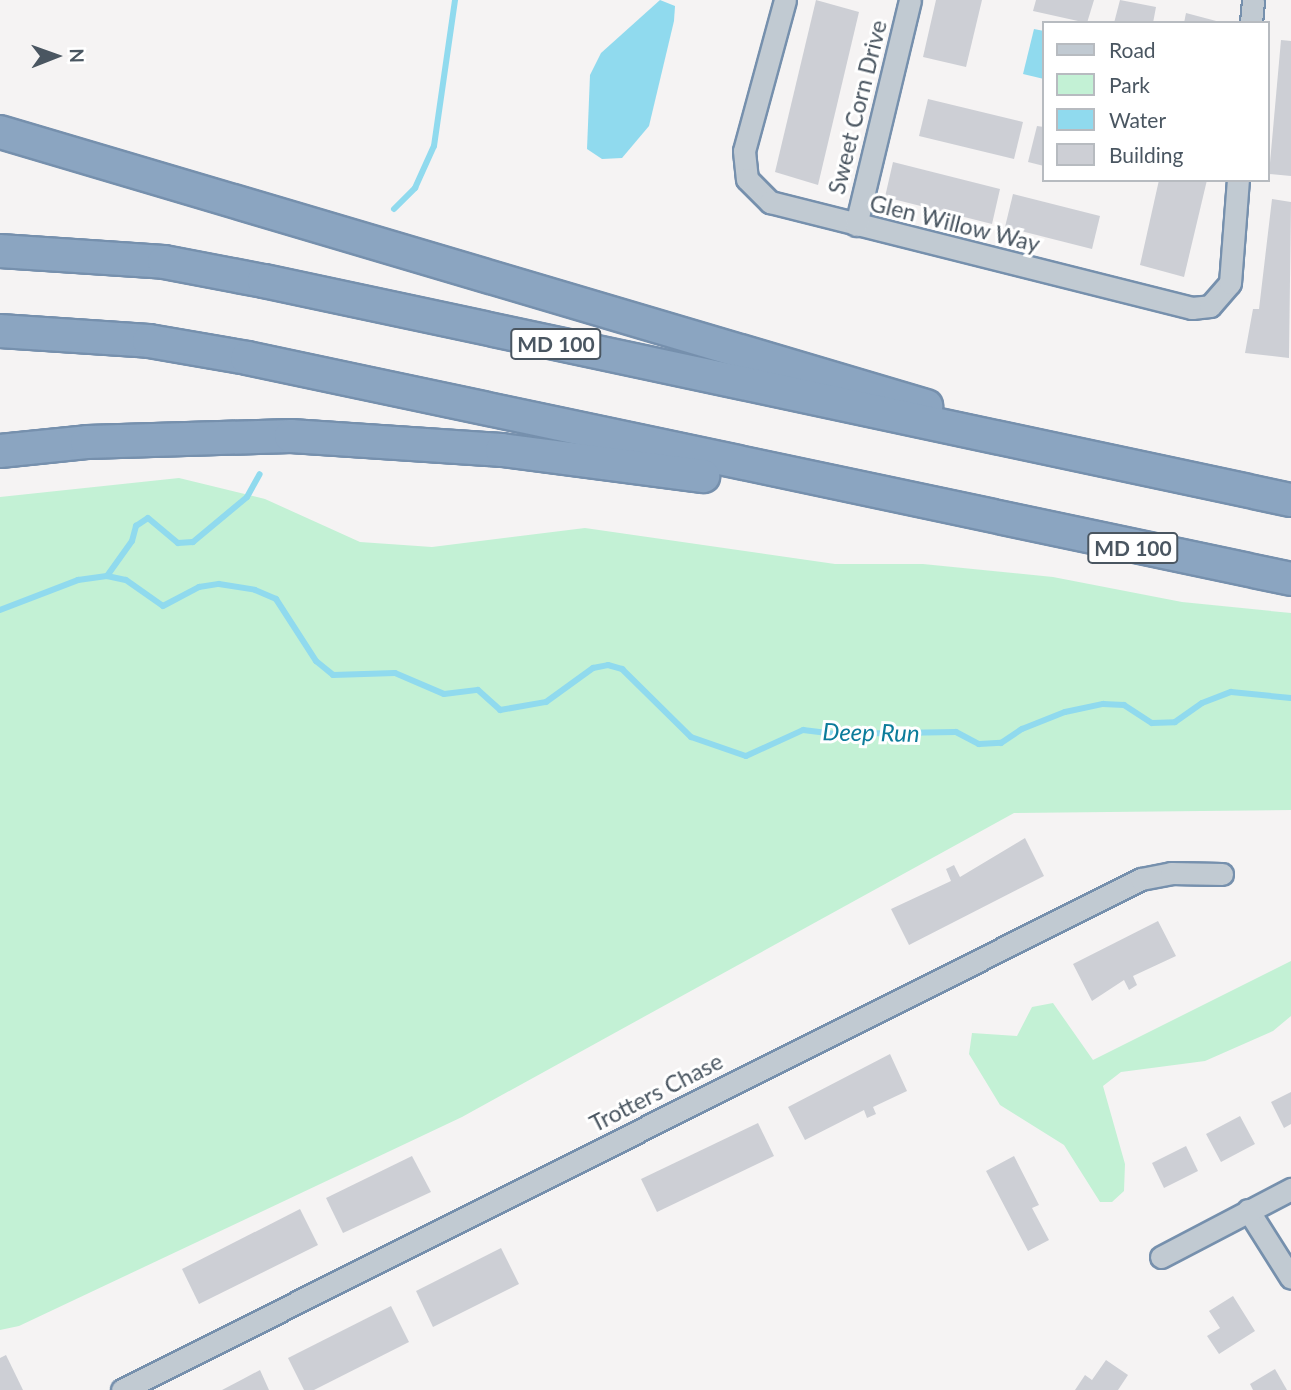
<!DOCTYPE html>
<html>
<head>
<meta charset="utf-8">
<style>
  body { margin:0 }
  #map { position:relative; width:1291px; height:1390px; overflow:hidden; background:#f5f3f3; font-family:Lato,sans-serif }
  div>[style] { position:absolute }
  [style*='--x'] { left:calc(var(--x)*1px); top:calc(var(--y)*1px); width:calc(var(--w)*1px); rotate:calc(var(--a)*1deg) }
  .green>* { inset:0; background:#c3f1d5 }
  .water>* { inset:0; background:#90daee }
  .stream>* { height:6px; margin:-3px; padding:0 3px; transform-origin:3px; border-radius:3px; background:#90daee }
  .building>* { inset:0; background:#cdcfd5 }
  .roads { filter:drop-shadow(2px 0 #7690ad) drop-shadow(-2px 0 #7690ad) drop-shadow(0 2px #7690ad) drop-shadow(0 -2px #7690ad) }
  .minor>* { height:21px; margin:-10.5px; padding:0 10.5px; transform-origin:10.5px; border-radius:10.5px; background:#c1cad2 }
  .highway>* { height:32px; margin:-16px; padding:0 16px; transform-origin:16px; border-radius:16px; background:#8ba5c1 }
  span { translate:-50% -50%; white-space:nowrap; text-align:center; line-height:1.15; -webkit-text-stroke:6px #fff; paint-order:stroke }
  .shield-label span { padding:2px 5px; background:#fff; border:2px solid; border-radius:5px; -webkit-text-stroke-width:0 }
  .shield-label { font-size:21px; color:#4a5661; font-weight:700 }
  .street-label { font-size:23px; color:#4a5661 }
  .water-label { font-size:24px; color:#0c7c9b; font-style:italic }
  .legend { position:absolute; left:1042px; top:21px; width:228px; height:161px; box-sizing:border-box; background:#fff; border:2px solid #b7bbc0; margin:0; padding:9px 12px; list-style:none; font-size:21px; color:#4a5661 }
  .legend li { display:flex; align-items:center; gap:14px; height:35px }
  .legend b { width:35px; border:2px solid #b7bbc0 }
  .north { position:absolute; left:21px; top:21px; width:70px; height:70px; -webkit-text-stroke:5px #fff; paint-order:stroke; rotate:89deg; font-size:19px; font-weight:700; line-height:28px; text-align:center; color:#4a5661 }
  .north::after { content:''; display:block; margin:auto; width:24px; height:32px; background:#4a5661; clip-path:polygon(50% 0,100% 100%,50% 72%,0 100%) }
</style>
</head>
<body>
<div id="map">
  <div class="green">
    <i style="clip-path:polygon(179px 478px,265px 499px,360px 542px,432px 547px,585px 528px,835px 564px,923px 564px,1053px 577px,1182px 602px,1291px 613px,1291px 810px,1014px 813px,462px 1117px,19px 1326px,0 1330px,0 497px)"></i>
    <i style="clip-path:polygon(1291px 961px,1291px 1016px,1273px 1031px,1205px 1061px,1121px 1072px,1103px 1086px,1125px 1164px,1124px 1191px,1112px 1202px,1100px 1202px,1064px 1145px,1000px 1105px,969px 1054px,972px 1033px,1017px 1036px,1032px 1007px,1053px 1003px,1093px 1060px)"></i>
  </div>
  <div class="water">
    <i style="clip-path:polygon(660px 0,675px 6px,674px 21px,649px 126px,622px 158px,602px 159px,587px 149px,590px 75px,601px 53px)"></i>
    <i style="clip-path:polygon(1034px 29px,1044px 31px,1044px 79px,1023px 74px)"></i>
  </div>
  <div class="stream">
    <i style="--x:394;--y:209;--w:30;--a:-45"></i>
    <i style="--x:415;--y:188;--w:46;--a:-65.7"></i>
    <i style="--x:434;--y:146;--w:148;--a:-81.8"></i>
    <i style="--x:107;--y:576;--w:43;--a:-54.5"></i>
    <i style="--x:132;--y:541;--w:16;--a:-75"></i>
    <i style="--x:136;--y:526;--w:14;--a:-34"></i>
    <i style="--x:148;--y:518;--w:39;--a:40"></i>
    <i style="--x:178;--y:543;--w:15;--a:-4"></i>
    <i style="--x:193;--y:542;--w:70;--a:-39.8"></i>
    <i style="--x:247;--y:497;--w:26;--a:-61"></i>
    <i style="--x:0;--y:610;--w:84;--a:-21"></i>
    <i style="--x:78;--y:580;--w:29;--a:-8"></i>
    <i style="--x:107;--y:576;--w:19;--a:12"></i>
    <i style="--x:126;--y:580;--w:45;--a:35.1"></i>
    <i style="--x:163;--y:606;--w:41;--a:-27.8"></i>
    <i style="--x:199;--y:587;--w:20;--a:-9"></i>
    <i style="--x:219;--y:584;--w:36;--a:9"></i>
    <i style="--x:255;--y:590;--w:23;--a:23"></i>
    <i style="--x:276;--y:599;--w:74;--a:57.2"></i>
    <i style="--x:316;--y:661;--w:22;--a:39"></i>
    <i style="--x:333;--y:675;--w:62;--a:-1.8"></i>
    <i style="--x:395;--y:673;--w:53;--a:23.2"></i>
    <i style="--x:444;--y:694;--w:34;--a:-7"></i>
    <i style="--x:478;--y:690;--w:30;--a:42"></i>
    <i style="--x:500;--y:710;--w:47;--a:-9.9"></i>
    <i style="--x:546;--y:702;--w:58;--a:-35.9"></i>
    <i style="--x:593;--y:668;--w:15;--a:-11"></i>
    <i style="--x:608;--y:665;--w:15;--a:16"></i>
    <i style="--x:622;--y:669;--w:97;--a:44.6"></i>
    <i style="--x:691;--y:737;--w:58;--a:19.1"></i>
    <i style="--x:746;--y:756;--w:63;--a:-24.5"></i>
    <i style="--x:803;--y:730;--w:31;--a:7"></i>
    <i style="--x:834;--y:734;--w:122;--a:-0.9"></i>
    <i style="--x:956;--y:732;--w:26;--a:28"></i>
    <i style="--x:979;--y:744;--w:22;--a:-3"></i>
    <i style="--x:1001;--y:743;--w:25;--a:-34"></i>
    <i style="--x:1022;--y:729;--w:46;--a:-21.6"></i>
    <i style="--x:1065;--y:712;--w:39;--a:-12"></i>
    <i style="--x:1103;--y:704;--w:21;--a:3"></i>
    <i style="--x:1124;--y:705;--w:33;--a:33"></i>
    <i style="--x:1152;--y:723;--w:23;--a:-2"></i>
    <i style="--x:1175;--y:722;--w:33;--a:-35"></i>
    <i style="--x:1202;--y:703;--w:31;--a:-21"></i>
    <i style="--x:1231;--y:692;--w:60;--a:5.7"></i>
  </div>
  <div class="building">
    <i style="clip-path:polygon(816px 0,859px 12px,818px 185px,775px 172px)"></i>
    <i style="clip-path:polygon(936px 0,982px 0,966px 67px,923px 57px)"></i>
    <i style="clip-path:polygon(1036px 0,1094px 0,1087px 23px,1033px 11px)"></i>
    <i style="clip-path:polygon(1120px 0,1156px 7px,1153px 23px,1114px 23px)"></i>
    <i style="clip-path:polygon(1186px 13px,1220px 22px,1220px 23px,1184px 23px)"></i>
    <i style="clip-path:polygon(1281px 40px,1291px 41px,1291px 176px,1269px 174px)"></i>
    <i style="clip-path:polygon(928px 99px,1023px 122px,1014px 159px,919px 136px)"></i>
    <i style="clip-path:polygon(1037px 126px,1044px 127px,1044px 166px,1028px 162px)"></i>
    <i style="clip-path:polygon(893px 162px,1000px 189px,992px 224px,885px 197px)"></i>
    <i style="clip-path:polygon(1159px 180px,1207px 180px,1184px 277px,1140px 265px)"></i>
    <i style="clip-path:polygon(1013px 194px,1100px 216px,1092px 249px,1005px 227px)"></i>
    <i style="clip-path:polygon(1272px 199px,1291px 202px,1289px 358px,1245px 353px,1253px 309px,1259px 309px)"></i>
    <i style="clip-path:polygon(1025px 838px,1044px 876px,909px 945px,891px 909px,951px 881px,946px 869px,954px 865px,960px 877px)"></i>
    <i style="clip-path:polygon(1158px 921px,1176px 956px,1133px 976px,1137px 985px,1129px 990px,1124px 980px,1092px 1001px,1073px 964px)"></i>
    <i style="clip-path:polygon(890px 1054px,907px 1091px,873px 1107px,876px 1114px,867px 1118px,864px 1110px,805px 1140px,788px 1107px)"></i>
    <i style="clip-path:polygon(1291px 1092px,1291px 1124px,1284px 1128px,1271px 1102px)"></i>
    <i style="clip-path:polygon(1240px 1116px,1255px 1144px,1221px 1162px,1206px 1134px)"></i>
    <i style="clip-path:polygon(758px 1123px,774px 1156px,657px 1212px,641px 1179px)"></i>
    <i style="clip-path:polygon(1186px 1146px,1198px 1171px,1164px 1188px,1152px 1163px)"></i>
    <i style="clip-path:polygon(412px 1156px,431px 1192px,343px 1233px,326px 1198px)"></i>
    <i style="clip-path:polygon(1014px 1156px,1039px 1205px,1032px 1208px,1049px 1240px,1028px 1251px,986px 1171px)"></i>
    <i style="clip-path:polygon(300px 1209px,318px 1245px,199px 1304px,182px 1269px)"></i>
    <i style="clip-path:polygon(501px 1248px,519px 1284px,433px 1327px,416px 1291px)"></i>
    <i style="clip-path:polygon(1233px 1296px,1255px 1331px,1219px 1354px,1207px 1336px,1220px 1328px,1209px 1311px)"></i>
    <i style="clip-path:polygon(391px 1306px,409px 1342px,314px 1390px,304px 1390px,288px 1358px)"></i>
    <i style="clip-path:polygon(6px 1355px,23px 1390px,0 1390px,0 1358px)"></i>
    <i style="clip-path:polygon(1106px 1360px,1128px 1375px,1118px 1390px,1075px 1390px,1085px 1375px,1092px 1380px)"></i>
    <i style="clip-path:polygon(1275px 1369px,1287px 1390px,1253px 1390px,1250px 1384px)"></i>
    <i style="clip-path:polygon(260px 1370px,269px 1390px,222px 1390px,243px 1379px)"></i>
  </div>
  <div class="roads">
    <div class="minor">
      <i style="--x:785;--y:0;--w:156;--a:105.2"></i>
      <i style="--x:744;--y:151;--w:28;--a:84"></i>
      <i style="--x:747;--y:179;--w:33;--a:45"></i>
      <i style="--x:770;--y:202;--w:435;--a:14.1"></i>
      <i style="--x:1192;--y:308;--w:18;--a:-6"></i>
      <i style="--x:1210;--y:306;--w:30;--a:-49"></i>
      <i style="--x:1230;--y:283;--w:103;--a:-85.6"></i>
      <i style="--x:1251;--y:23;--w:23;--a:-85"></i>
      <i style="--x:856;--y:225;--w:231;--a:-76.5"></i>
      <i style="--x:1248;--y:1210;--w:80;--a:57.7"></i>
      <i style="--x:1161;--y:1257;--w:147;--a:-27.6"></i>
      <i style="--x:122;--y:1390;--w:1140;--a:-26.63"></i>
      <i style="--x:1141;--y:879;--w:31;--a:-11"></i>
      <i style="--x:1171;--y:873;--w:51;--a:1.1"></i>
    </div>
    <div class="highway">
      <i style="--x:0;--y:132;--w:966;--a:16.48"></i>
      <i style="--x:0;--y:251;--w:164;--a:3.8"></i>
      <i style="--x:164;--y:262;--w:102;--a:10.8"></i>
      <i style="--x:264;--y:281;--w:1050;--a:12.04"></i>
      <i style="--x:0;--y:331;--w:149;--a:3.8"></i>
      <i style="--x:149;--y:341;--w:99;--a:9.8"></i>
      <i style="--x:247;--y:358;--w:1067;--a:11.95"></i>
      <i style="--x:0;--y:451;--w:87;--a:-5.9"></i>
      <i style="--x:87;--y:442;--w:204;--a:-1.7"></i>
      <i style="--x:291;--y:436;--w:211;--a:3.8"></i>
      <i style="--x:502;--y:450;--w:203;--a:7.4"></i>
    </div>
  </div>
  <div class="shield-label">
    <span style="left:556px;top:344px">MD 100</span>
    <span style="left:1133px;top:548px">MD 100</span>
  </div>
  <div class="street-label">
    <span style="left:857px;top:107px;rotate:-76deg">Sweet Corn Drive</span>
    <span style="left:955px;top:223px;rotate:14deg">Glen Willow Way</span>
    <span style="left:656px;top:1092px;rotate:-27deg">Trotters Chase</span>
  </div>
  <div class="water-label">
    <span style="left:871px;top:732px;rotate:1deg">Deep Run</span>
  </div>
  <ul class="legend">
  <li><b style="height:9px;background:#c1cad2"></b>Road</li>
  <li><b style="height:19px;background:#c3f1d5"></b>Park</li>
  <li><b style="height:19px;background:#90daee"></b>Water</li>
  <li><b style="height:19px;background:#cdcfd5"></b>Building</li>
  </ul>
  <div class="north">N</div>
</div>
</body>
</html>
